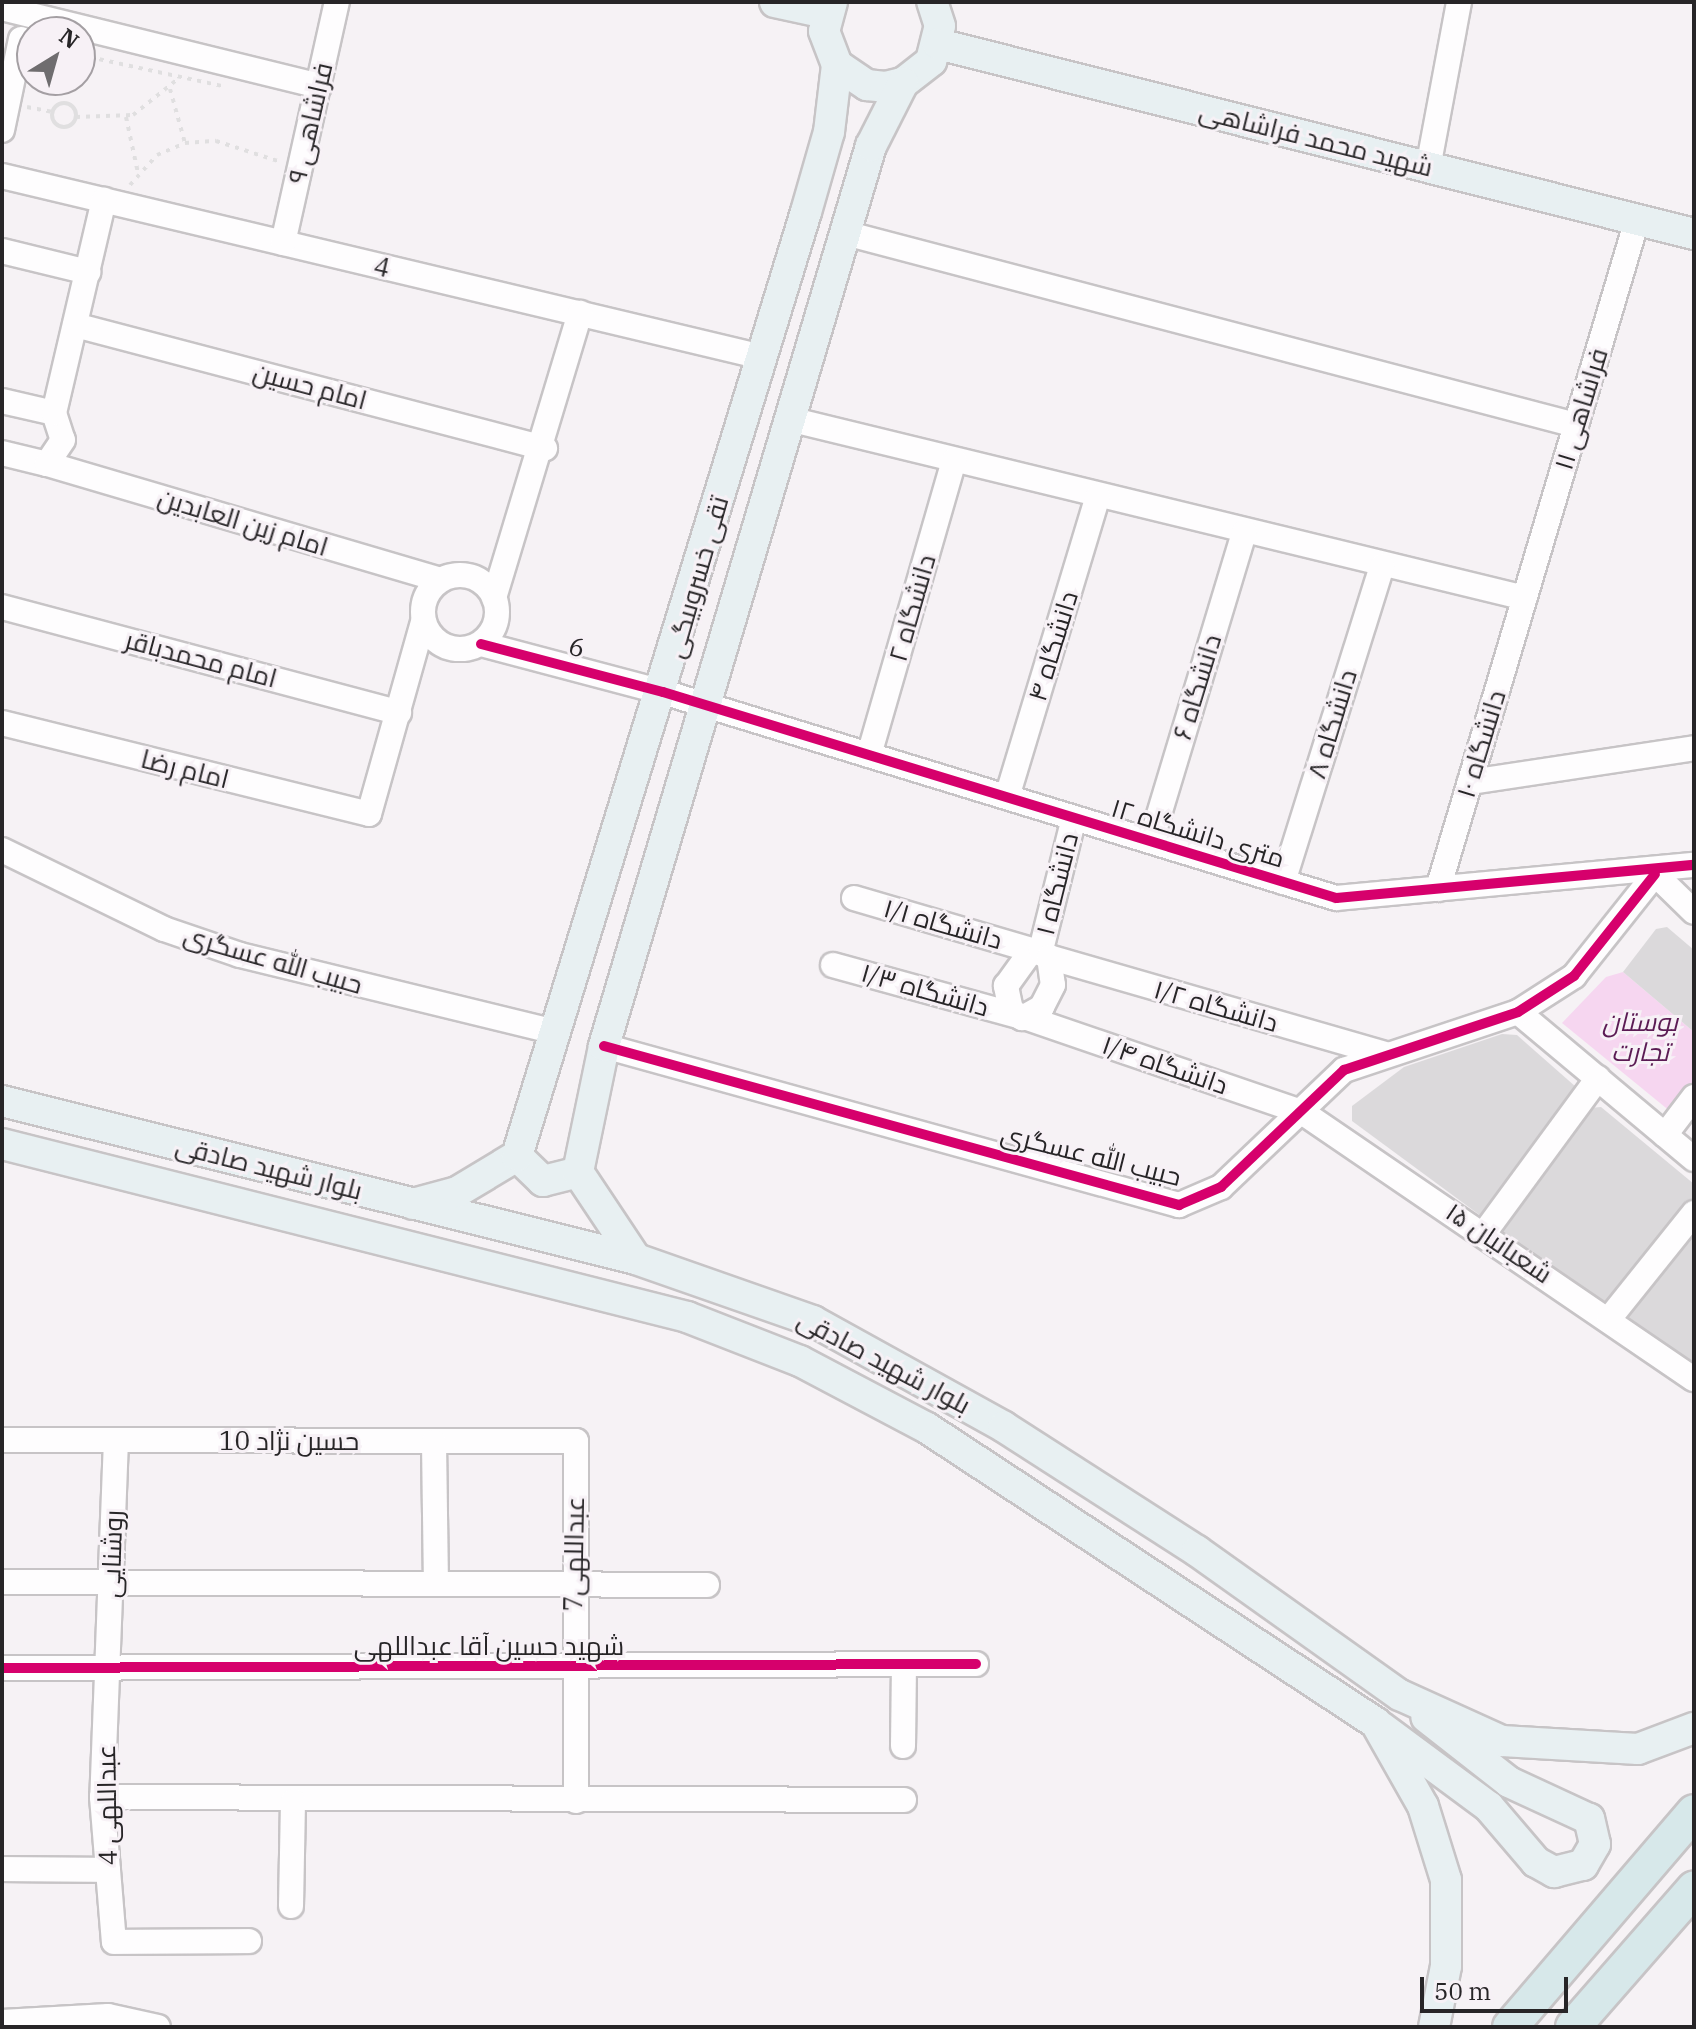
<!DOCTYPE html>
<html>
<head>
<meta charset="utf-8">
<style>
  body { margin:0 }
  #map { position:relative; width:1696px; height:2029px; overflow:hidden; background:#f6f2f5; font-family:"IBM Plex Serif",Cairo,serif }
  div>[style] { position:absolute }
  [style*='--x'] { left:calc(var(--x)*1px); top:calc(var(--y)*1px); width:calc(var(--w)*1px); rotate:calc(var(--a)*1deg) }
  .green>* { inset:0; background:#f6d6f0 }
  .building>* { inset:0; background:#dbd9db }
  .path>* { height:4px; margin-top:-2px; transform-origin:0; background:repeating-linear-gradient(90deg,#e0dfe0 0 4px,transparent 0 10px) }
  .path>.ring { margin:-2px; padding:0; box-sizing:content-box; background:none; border:4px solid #e0dfe0; border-radius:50% }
  .roads { filter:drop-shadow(2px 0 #c7c4c6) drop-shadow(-2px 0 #c7c4c6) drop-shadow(0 2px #c7c4c6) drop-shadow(0 -2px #c7c4c6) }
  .minor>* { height:24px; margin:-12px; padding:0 12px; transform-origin:12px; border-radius:12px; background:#fefdfe }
  .minor>.ring { margin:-12px; padding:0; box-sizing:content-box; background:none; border:24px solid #fefdfe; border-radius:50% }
  .major>* { height:30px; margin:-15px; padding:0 15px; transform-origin:15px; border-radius:15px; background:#e8f0f2 }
  .highway>* { height:34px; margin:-17px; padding:0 17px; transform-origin:17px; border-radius:17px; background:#d7e8ea }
  .cycleway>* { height:10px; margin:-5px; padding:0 5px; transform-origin:5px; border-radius:5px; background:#d6006c }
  span { translate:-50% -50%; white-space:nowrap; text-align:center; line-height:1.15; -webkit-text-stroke:6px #f7f1f6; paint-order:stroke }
  .street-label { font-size:26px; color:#272527 }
  .park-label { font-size:26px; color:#5b1b54; font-style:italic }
  .frame { position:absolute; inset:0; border:4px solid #272527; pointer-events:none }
  .north { position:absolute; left:16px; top:16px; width:80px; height:80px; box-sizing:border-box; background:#f7f1f6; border:2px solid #a49fa3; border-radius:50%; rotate:37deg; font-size:22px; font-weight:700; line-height:32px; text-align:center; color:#272527 }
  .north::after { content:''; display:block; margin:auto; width:28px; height:36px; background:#6f6d6f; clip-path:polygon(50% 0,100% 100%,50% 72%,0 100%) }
  .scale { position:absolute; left:1420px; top:1977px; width:148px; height:36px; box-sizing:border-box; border:4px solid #272527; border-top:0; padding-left:10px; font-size:24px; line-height:28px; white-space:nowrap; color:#272527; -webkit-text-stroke:6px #f7f1f6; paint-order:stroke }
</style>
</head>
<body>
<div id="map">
  <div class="green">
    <i style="clip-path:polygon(1623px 972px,1694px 1032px,1694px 1081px,1671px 1112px,1562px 1023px,1606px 977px)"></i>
  </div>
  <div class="building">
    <i style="clip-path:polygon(1667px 927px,1694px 950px,1694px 1032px,1623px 972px,1656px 929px)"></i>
    <i style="clip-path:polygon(1502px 1034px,1517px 1035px,1576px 1087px,1485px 1219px,1352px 1121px,1352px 1106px,1404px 1067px)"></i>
    <i style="clip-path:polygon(1601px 1107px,1694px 1184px,1694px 1198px,1611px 1304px,1601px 1306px,1503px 1235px,1503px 1224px,1590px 1108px)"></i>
    <i style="clip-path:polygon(1694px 1230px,1694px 1369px,1621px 1318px)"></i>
  </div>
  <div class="path">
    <i style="--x:80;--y:55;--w:145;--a:12.3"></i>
    <i style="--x:170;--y:89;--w:56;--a:74.5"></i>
    <i class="ring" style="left:52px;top:103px;width:20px;height:20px"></i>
    <i style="--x:27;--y:107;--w:25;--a:11"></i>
    <i style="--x:76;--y:117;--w:57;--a:-2"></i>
    <i style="--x:133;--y:115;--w:59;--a:-38.8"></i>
    <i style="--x:126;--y:117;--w:57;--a:77.9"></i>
    <i style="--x:130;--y:185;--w:40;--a:-48"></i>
    <i style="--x:157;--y:155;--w:30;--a:-23"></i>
    <i style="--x:185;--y:143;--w:31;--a:-4"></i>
    <i style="--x:216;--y:141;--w:68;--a:17.9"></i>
  </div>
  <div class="roads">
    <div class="minor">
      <i style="--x:2;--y:8;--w:327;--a:13.8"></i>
      <i style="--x:2;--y:130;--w:93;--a:-78.2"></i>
      <i style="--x:1428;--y:168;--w:169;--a:-79.4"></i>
      <i style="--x:2;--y:176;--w:781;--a:13.4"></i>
      <i style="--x:845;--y:233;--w:756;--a:14.72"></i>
      <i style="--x:283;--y:243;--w:247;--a:-77.4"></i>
      <i style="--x:2;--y:251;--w:89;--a:13.7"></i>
      <i style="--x:75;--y:325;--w:486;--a:14.7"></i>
      <i style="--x:2;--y:401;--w:53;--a:13"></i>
      <i style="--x:54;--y:413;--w:28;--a:72"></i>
      <i style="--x:63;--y:440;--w:29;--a:124"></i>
      <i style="--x:47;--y:464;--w:46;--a:-166.3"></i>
      <i style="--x:54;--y:413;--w:219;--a:-76.8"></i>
      <i style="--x:789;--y:419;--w:757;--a:13.67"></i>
      <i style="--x:47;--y:464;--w:410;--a:16.4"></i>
      <i class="ring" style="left:423px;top:575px;width:50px;height:50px"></i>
      <i style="--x:494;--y:598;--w:298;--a:-73.2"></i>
      <i style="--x:2;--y:607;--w:411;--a:14.9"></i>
      <i style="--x:481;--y:644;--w:188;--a:14.8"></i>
      <i style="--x:663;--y:692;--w:704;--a:17.02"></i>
      <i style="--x:1336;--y:898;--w:360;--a:-5.3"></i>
      <i style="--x:2;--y:723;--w:378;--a:13.9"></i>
      <i style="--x:369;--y:814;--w:199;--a:-74.3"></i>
      <i style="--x:869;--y:755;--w:307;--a:-73.9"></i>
      <i style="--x:1470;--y:782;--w:227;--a:-8.6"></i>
      <i style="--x:1007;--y:797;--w:314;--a:-73.2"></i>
      <i style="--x:1151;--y:841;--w:323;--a:-73.2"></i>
      <i style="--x:2;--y:850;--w:180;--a:26"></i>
      <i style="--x:164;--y:929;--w:80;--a:18.9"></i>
      <i style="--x:240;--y:955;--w:326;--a:13.7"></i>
      <i style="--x:1655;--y:874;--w:54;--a:44.3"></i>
      <i style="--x:1283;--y:882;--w:331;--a:-72.6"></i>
      <i style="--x:1438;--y:889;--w:698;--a:-73.43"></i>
      <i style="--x:854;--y:898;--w:185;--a:16.3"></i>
      <i style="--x:1032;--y:950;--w:18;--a:22"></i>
      <i style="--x:1049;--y:957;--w:28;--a:82"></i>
      <i style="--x:1053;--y:985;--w:25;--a:117"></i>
      <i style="--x:1042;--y:1007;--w:23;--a:151"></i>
      <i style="--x:1022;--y:1018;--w:14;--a:-144"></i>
      <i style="--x:1011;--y:1010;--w:25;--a:-102"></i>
      <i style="--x:1006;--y:986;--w:44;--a:-54.2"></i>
      <i style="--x:1041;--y:950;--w:136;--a:-76"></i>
      <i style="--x:1049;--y:957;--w:349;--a:16.1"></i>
      <i style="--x:833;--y:965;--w:192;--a:15.4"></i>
      <i style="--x:1518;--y:1012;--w:229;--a:39.9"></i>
      <i style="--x:1027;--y:1018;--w:291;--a:18.9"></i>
      <i style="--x:1302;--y:1112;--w:474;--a:34.3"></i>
      <i style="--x:604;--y:1046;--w:597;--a:15.46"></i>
      <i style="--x:1179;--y:1205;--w:46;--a:-23.2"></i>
      <i style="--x:1221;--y:1187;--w:170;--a:-43.6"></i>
      <i style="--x:1344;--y:1070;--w:183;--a:-18.4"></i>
      <i style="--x:1518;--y:1012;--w:67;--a:-32.7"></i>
      <i style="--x:1574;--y:976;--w:130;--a:-51.5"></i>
      <i style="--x:1665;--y:1135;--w:48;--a:-52.7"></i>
      <i style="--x:1485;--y:1232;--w:191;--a:-53.7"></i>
      <i style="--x:1609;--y:1319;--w:136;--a:-51.3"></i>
      <i style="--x:2;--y:1440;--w:574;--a:0.1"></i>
      <i style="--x:576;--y:1441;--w:360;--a:90"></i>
      <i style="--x:116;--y:1440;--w:357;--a:92.2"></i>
      <i style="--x:102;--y:1797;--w:145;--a:85.3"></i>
      <i style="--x:114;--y:1942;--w:135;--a:-0.4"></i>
      <i style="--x:434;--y:1442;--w:138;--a:89.2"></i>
      <i style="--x:2;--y:1582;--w:705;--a:0.24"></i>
      <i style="--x:2;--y:1668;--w:974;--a:-0.24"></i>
      <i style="--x:903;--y:1746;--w:78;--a:-89.3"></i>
      <i style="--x:102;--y:1797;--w:802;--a:0.21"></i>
      <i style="--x:2;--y:1869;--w:106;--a:0.5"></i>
      <i style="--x:291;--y:1906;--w:105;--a:-88.9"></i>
      <i style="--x:2;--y:2022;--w:106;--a:-3.2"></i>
      <i style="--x:108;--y:2016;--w:51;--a:12.4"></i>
    </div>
    <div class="major">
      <i style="--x:775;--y:2;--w:52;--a:12.2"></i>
      <i style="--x:832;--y:2;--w:30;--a:105"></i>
      <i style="--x:824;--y:31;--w:36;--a:69"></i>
      <i style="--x:837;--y:65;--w:36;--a:34"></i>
      <i style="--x:867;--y:85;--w:18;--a:6"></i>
      <i style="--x:885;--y:87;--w:18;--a:-13"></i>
      <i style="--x:903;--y:83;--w:36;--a:-38"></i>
      <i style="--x:931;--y:61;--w:36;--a:-76"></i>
      <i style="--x:940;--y:26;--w:25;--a:-108"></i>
      <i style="--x:938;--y:44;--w:780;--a:14.11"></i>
      <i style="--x:2;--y:1101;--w:653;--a:13.99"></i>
      <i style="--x:636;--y:1259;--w:188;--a:19.3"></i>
      <i style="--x:813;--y:1321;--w:218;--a:29"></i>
      <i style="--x:1004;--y:1427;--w:229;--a:32.7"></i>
      <i style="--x:1197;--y:1551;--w:249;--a:35.4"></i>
      <i style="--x:1400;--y:1695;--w:112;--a:24.3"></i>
      <i style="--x:1502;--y:1741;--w:136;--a:3.4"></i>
      <i style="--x:1638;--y:1749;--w:60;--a:-20.6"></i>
      <i style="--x:2;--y:1144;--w:707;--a:14.17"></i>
      <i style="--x:687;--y:1317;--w:121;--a:21.3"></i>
      <i style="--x:800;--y:1361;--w:144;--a:27.8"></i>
      <i style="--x:927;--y:1428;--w:537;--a:33.31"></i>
      <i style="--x:1376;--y:1723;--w:95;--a:60.5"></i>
      <i style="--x:1423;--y:1806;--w:77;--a:72.7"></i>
      <i style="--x:1446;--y:1880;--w:86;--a:90"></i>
      <i style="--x:1446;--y:1966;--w:62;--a:101.1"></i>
      <i style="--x:517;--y:1156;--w:36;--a:44"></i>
      <i style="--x:543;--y:1181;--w:36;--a:-14"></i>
      <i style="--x:413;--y:1204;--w:46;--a:-15.3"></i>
      <i style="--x:457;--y:1192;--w:70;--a:-31"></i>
      <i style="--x:517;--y:1156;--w:987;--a:-72.98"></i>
      <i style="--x:806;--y:212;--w:83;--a:-74"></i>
      <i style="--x:829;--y:132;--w:67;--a:-83.2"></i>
      <i style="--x:636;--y:1259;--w:105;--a:-123.7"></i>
      <i style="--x:578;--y:1172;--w:129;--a:-78.3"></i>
      <i style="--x:604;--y:1046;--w:939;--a:-73.48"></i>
      <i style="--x:871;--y:146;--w:71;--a:-63.1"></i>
      <i style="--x:1381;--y:1727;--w:134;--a:36.5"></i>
      <i style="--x:1489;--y:1807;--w:72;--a:49.5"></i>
      <i style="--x:1536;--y:1862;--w:21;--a:29"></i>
      <i style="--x:1554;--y:1872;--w:30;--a:-14"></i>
      <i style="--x:1583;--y:1865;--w:24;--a:-60"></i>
      <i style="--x:1595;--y:1844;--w:26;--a:-103"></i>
      <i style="--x:1589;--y:1819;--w:88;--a:-155.2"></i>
      <i style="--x:1509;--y:1782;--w:105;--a:-141.9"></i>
    </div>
    <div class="highway">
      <i style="--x:1510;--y:2027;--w:283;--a:-49.4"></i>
      <i style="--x:1573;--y:2027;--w:184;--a:-48.8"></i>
    </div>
  </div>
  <div class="cycleway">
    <i style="--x:481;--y:644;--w:188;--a:14.8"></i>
    <i style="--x:663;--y:692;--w:704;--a:17.02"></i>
    <i style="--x:1336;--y:898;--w:360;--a:-5.3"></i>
    <i style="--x:604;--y:1046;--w:597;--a:15.46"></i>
    <i style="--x:1179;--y:1205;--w:46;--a:-23.2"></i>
    <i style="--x:1221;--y:1187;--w:170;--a:-43.6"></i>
    <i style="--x:1344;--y:1070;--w:183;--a:-18.4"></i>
    <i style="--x:1518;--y:1012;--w:67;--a:-32.7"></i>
    <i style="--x:1574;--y:976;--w:130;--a:-51.5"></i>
    <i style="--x:2;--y:1668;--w:974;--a:-0.24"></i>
  </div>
  <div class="street-label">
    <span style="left:310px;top:123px;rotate:-77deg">فراشاهی ۹</span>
    <span style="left:1316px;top:139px;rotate:14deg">شهید محمد فراشاهی</span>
    <span style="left:382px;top:267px;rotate:13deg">4</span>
    <span style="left:310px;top:386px;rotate:15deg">امام حسین</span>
    <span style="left:1581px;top:409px;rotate:-73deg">فراشاهی ۱۱</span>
    <span style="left:243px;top:522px;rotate:17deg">امام زین العابدین</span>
    <span style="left:697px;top:577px;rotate:-74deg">تقی خسروبیگی</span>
    <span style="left:912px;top:608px;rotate:-74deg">دانشگاه ۲</span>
    <span style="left:1053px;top:646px;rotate:-73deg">دانشگاه ۴</span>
    <span style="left:577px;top:647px;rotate:15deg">6</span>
    <span style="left:201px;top:659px;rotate:15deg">امام محمدباقر</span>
    <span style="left:1197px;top:687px;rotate:-73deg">دانشگاه ۶</span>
    <span style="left:1332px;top:724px;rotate:-73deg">دانشگاه ۸</span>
    <span style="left:1481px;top:744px;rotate:-73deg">دانشگاه ۱۰</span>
    <span style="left:185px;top:769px;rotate:14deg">امام رضا</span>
    <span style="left:1198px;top:833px;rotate:17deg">۱۲ متری دانشگاه</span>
    <span style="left:1057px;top:884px;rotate:-76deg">دانشگاه ۱</span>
    <span style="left:943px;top:924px;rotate:16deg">دانشگاه ۱/۱</span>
    <span style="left:273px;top:960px;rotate:16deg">حبیب الله عسگری</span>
    <span style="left:925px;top:990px;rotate:16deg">دانشگاه ۱/۳</span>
    <span style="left:1216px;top:1006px;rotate:16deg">دانشگاه ۱/۲</span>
    <span style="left:1165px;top:1065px;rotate:19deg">دانشگاه ۱/۴</span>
    <span style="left:1091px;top:1155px;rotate:14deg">حبیب الله عسگری</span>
    <span style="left:269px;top:1168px;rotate:14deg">بلوار شهید صادقی</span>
    <span style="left:1499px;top:1243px;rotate:34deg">شعبانیان ۱۵</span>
    <span style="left:884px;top:1362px;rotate:28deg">بلوار شهید صادقی</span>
    <span style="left:289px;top:1441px">حسین نژاد 10</span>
    <span style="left:112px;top:1554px;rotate:-88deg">روشنایی</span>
    <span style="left:574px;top:1554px;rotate:-89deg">عبداللهی7</span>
    <span style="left:489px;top:1646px">شهید حسین آقا عبداللهی</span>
    <span style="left:107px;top:1805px;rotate:-91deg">عبداللهی 4</span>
  </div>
  <div class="park-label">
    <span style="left:1640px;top:1037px">بوستان<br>تجارت</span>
  </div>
  <div class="frame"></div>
  <div class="north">N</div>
  <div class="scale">50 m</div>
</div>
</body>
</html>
